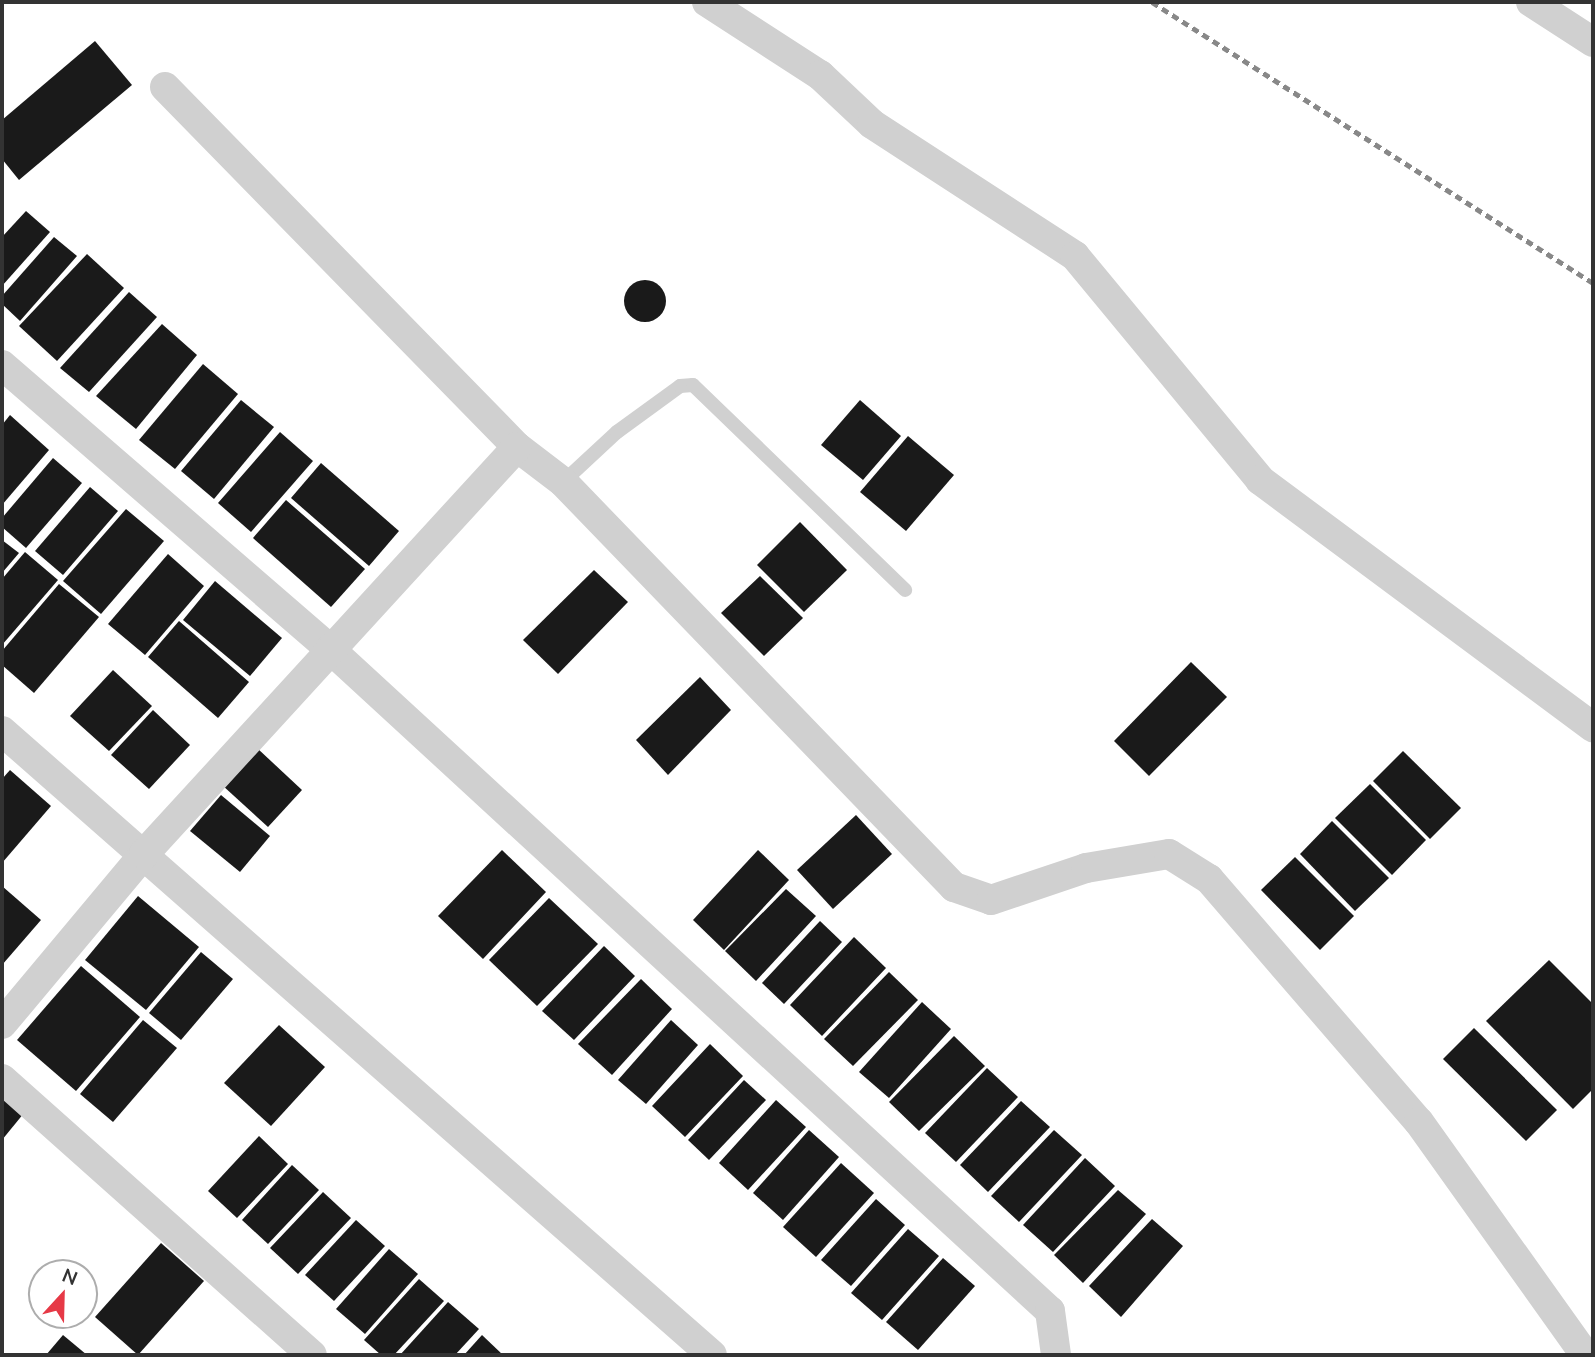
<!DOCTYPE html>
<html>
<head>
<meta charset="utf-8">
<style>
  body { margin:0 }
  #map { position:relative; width:1595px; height:1357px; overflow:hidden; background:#fff; font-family:Mulish,sans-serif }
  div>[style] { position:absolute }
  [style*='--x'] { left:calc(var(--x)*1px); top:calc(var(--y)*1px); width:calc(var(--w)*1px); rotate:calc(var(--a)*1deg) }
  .building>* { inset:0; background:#1a1a1a }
  .round { border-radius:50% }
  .lane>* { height:14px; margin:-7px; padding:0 7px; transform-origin:7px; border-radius:7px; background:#d0d0d0 }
  .street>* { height:30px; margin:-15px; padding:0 15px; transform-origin:15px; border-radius:15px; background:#d0d0d0 }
  .rail>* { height:5px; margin-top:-2.5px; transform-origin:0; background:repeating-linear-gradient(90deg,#888 0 7px,transparent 0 12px) }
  span { translate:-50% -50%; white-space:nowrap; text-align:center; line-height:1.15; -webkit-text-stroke:7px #fff; paint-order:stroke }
  .frame { position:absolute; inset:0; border:4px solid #333; pointer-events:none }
  .north { position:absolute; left:28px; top:1259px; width:70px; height:70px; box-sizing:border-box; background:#fff; border:2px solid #adadad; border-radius:50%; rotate:22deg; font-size:19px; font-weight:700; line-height:28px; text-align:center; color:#333 }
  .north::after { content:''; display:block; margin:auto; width:24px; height:32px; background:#e63946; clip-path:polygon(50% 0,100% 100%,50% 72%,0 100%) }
</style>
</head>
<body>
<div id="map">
  <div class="building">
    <i style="clip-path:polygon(95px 41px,132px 85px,19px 180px,2px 159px,2px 120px)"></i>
    <i style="clip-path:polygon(26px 211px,50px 232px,2px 286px,2px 237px)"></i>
    <i style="clip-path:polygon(54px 237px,77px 256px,20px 321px,2px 304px,2px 296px)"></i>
    <i style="clip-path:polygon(87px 254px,124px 288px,57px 361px,19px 326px)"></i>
    <i class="round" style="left:624px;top:280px;width:42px;height:42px"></i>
    <i style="clip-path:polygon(129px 292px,157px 317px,89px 392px,60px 368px)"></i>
    <i style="clip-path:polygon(162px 324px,197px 355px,136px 429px,96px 396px)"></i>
    <i style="clip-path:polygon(203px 364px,238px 394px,175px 469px,139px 440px)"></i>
    <i style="clip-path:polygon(241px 400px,274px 427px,214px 499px,181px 471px)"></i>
    <i style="clip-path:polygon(860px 400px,901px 436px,863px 480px,821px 445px)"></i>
    <i style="clip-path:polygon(10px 415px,49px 450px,2px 505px,2px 425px)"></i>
    <i style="clip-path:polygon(280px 432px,313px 461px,251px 532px,218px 503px)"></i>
    <i style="clip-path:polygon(908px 436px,954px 475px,906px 531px,860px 492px)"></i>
    <i style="clip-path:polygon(53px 458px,82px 483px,26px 548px,2px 527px,2px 518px)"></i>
    <i style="clip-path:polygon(321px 463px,399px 531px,369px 566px,291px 498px)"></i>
    <i style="clip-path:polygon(90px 487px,118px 511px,63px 575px,35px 551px)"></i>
    <i style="clip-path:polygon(286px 500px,365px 569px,331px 607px,253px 538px)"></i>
    <i style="clip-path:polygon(126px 509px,164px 541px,101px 614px,63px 581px)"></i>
    <i style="clip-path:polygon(800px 522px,847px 570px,804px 612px,757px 565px)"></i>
    <i style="clip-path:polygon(2px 540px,19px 553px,2px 573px)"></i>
    <i style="clip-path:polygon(25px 552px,58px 580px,2px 645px,2px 579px)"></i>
    <i style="clip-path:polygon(168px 554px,204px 586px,145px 655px,108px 624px)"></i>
    <i style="clip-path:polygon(594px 570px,628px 602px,558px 674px,523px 640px)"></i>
    <i style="clip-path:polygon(760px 576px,803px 618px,764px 656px,721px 613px)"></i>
    <i style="clip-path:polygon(215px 581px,282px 638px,250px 676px,183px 620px)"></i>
    <i style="clip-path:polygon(59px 584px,99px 617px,34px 693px,2px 665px,2px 651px)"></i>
    <i style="clip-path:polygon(179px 621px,249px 682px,218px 718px,148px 657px)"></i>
    <i style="clip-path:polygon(1191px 662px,1227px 697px,1149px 776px,1114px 741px)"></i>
    <i style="clip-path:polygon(113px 670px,152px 706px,109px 751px,70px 716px)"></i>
    <i style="clip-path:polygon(700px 677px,731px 710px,668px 775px,636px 740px)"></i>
    <i style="clip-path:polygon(153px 710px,190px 745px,149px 789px,111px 755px)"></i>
    <i style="clip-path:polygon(257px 748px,302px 790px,268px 827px,222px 785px)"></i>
    <i style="clip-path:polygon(1403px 751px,1461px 808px,1430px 839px,1373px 781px)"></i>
    <i style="clip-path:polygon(10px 770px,51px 806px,2px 863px,2px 779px)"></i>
    <i style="clip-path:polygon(1370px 784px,1426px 840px,1392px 875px,1335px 818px)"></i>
    <i style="clip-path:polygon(221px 795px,270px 836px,240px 872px,190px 831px)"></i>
    <i style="clip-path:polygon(856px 815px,892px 854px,833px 909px,797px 870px)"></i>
    <i style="clip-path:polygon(1332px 821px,1389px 878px,1355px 911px,1300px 854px)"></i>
    <i style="clip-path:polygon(502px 850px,546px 892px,483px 959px,438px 916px)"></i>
    <i style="clip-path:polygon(758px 850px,789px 880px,724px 950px,693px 920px)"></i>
    <i style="clip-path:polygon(1295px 857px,1354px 916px,1320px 950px,1261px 890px)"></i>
    <i style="clip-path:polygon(2px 886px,41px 920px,2px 965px)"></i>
    <i style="clip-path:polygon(786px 889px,816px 916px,756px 981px,725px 951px)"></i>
    <i style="clip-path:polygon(138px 896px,199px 947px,146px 1010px,85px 960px)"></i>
    <i style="clip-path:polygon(549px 898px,598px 944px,537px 1006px,489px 960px)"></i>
    <i style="clip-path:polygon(820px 921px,842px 942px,784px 1004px,762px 983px)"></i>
    <i style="clip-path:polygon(854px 937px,886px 968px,822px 1036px,790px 1005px)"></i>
    <i style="clip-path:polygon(604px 946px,635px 976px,574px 1040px,542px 1011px)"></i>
    <i style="clip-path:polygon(201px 952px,233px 979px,181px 1040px,149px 1013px)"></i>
    <i style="clip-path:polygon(1549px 960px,1593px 1004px,1593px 1089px,1573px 1109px,1486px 1021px)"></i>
    <i style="clip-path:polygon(81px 966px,140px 1017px,76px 1091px,17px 1040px)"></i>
    <i style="clip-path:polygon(889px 972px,918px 1000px,853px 1066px,824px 1039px)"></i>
    <i style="clip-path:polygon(641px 979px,672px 1009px,612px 1075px,578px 1044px)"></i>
    <i style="clip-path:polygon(922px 1002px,951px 1029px,889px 1098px,859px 1072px)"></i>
    <i style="clip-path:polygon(143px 1020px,177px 1048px,113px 1122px,80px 1094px)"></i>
    <i style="clip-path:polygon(671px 1020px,698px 1045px,646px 1104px,618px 1080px)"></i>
    <i style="clip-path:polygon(279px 1025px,325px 1067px,271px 1126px,224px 1083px)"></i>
    <i style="clip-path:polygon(1474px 1028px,1557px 1110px,1526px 1141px,1443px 1059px)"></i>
    <i style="clip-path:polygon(954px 1036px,985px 1066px,919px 1131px,889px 1102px)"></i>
    <i style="clip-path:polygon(710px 1044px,743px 1076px,685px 1137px,652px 1106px)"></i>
    <i style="clip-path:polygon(987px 1068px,1018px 1097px,956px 1162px,925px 1133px)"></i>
    <i style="clip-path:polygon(744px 1080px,766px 1100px,709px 1160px,688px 1140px)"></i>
    <i style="clip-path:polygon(2px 1094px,24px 1113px,2px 1140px)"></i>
    <i style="clip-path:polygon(776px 1100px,806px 1127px,748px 1190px,719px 1163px)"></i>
    <i style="clip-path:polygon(1021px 1101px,1050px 1127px,988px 1192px,960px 1165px)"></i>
    <i style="clip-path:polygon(809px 1130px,839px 1157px,783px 1220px,753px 1193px)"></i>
    <i style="clip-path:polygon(1054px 1130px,1082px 1155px,1019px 1222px,991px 1196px)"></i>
    <i style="clip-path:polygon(259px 1136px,288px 1164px,237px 1218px,208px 1191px)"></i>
    <i style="clip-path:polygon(1085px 1158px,1115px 1186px,1053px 1252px,1023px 1225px)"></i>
    <i style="clip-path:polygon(841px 1163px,874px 1193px,816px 1257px,783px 1227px)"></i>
    <i style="clip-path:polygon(292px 1165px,319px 1190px,268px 1244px,242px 1220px)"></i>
    <i style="clip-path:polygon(1118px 1190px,1146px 1214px,1083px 1283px,1054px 1255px)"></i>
    <i style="clip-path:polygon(323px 1192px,351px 1218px,298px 1274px,270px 1248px)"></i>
    <i style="clip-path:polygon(876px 1199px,905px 1225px,851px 1286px,821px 1260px)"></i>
    <i style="clip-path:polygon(1152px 1219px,1183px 1246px,1121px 1317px,1089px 1286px)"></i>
    <i style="clip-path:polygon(356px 1220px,385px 1246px,334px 1301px,305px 1275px)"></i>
    <i style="clip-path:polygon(908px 1229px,939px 1256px,882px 1320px,851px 1293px)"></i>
    <i style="clip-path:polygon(161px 1243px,204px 1281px,138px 1355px,95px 1317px)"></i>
    <i style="clip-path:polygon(389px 1249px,418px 1274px,365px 1334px,336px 1309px)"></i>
    <i style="clip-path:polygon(943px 1258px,975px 1286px,918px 1350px,886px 1322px)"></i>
    <i style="clip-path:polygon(419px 1279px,444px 1301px,394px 1355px,381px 1355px,364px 1340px)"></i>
    <i style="clip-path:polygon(448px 1302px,479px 1329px,455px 1355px,400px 1355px)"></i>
    <i style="clip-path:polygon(63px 1335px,87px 1355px,46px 1355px)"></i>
    <i style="clip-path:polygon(482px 1335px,503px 1355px,464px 1355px)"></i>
  </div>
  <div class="lane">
    <i style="--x:563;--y:482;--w:74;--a:-42.8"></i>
    <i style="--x:617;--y:432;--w:78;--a:-36.1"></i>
    <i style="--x:680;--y:386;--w:13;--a:-4"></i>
    <i style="--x:693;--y:385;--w:295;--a:44"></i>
  </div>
  <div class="street">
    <i style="--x:707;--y:2;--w:135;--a:32.9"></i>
    <i style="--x:820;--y:75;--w:71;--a:43.3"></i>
    <i style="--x:872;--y:124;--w:242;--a:33"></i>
    <i style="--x:1075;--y:256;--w:291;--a:50.4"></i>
    <i style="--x:1260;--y:480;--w:415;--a:36.6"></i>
    <i style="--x:1531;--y:2;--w:74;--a:32.8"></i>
    <i style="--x:165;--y:87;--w:503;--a:45.64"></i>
    <i style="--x:517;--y:447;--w:58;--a:37.3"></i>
    <i style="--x:563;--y:482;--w:563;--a:46.01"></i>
    <i style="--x:954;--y:887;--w:39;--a:19"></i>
    <i style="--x:991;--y:900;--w:100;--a:-18.6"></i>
    <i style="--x:1086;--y:868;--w:84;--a:-9.6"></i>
    <i style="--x:1169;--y:854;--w:47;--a:32"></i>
    <i style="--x:1209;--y:879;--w:321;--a:49.2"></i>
    <i style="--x:1419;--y:1122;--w:286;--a:54.5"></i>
    <i style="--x:2;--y:365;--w:434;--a:40.9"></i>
    <i style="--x:330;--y:649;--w:978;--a:42.6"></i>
    <i style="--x:1050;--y:1311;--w:44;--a:82.2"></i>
    <i style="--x:2;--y:731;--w:945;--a:41.31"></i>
    <i style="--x:2;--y:1024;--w:222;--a:-50.1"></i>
    <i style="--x:144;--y:854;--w:552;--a:-47.5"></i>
    <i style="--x:2;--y:1079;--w:415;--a:41.7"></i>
  </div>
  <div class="rail">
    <i style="--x:1152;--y:2;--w:523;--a:32.5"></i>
  </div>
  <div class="frame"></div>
  <div class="north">N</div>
</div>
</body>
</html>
